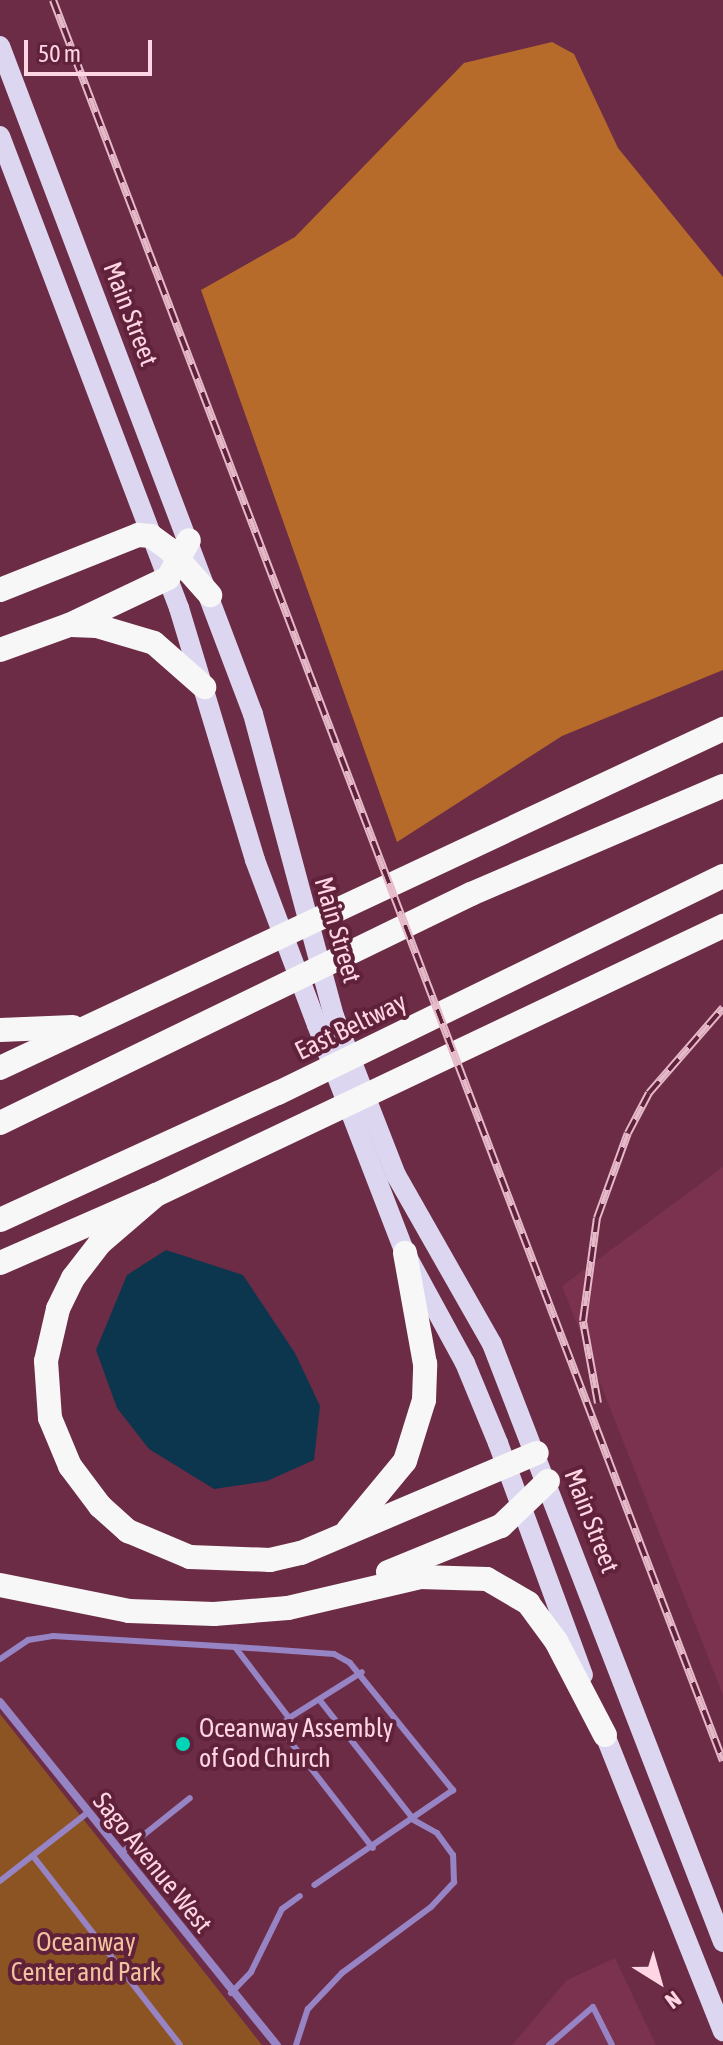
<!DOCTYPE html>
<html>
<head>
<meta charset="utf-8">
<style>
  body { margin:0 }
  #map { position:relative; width:723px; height:2045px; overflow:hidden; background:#6c2c45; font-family:"Asap Condensed",sans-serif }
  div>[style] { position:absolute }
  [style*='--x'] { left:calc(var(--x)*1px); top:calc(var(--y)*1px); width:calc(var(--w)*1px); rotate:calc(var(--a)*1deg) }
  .built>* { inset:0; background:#7b324f }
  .green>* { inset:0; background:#8c5423 }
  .forest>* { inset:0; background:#b66b2a }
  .water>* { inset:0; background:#0c364e }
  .lane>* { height:6px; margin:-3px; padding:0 3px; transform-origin:3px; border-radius:3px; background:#9784c4 }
  .street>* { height:8px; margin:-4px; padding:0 4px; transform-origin:4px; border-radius:4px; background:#9784c4 }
  .primary>* { height:20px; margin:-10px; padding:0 10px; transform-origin:10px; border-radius:10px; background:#ddd6f0 }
  .highway>* { height:24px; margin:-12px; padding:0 12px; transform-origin:12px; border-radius:12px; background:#f7f7f7 }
  .rail>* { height:8px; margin-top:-4px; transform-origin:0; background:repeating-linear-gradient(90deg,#60213a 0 15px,#e5b9c8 0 30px); box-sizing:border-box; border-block:2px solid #e5b9c8 }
  .dots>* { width:22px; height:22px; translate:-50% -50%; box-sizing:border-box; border:4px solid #60213a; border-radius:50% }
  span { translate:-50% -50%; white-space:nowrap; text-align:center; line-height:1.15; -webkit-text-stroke:8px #60213a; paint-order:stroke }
  .street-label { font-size:26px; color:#fed5e2 }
  .poi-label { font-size:26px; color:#fed5e2 }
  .left { translate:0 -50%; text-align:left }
  .park-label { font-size:26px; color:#f2c29e }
  .north { position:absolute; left:619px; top:1941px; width:80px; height:80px; -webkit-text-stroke:6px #60213a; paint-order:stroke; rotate:143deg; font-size:22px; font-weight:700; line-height:32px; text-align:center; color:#fed5e2 }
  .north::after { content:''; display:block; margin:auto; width:28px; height:36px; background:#fed5e2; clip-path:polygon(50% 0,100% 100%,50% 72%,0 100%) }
  .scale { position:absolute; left:24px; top:40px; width:128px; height:36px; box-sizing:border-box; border:4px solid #fed5e2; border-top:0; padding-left:10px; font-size:24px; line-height:28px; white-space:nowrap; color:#fed5e2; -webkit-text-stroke:6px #60213a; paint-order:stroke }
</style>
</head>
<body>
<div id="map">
  <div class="built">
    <i style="clip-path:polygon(723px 1167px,723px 1695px,562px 1286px)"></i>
    <i style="clip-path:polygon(615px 1958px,656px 2045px,512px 2045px,567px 1980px)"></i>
  </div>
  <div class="green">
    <i style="clip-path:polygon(0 1714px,262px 2045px,0 2045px)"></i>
  </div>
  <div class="forest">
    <i style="clip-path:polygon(552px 42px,574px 54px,618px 148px,723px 277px,723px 670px,562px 736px,397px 842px,201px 290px,295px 237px,464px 63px)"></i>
  </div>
  <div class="water">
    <i style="clip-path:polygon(166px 1250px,243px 1275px,295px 1353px,320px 1406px,314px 1460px,267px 1481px,214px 1489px,149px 1449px,117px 1408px,96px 1350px,127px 1275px)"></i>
  </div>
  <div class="lane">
    <i style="--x:235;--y:1647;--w:99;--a:4"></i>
    <i style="--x:334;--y:1654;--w:18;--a:29"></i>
    <i style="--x:350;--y:1663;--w:164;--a:51"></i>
    <i style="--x:453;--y:1790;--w:168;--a:145.6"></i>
    <i style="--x:0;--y:1659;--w:34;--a:-34"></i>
    <i style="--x:28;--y:1640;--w:25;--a:-9"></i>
    <i style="--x:53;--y:1636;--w:182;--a:3.5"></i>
    <i style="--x:235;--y:1647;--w:89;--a:52.7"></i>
    <i style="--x:289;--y:1718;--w:13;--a:138"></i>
    <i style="--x:279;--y:1727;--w:153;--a:52.2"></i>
    <i style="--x:289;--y:1718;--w:86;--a:-32.2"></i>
    <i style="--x:121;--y:1853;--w:88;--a:-38.6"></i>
    <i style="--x:33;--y:1856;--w:239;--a:52.1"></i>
    <i style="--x:0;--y:1881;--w:110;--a:-38"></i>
    <i style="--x:231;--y:1993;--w:29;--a:-46"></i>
    <i style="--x:251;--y:1972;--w:70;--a:-63.8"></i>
    <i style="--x:282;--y:1909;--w:22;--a:-36"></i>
    <i style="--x:296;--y:2045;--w:38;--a:-72"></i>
    <i style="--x:308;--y:2009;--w:50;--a:-46.6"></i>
    <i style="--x:342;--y:1973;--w:111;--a:-36.6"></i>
    <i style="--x:431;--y:1907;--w:34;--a:-47"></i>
    <i style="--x:454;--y:1882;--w:27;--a:-92"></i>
    <i style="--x:453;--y:1855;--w:27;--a:-126"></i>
    <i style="--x:437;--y:1833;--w:26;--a:-151"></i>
    <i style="--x:414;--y:1820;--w:150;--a:-128.2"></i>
    <i style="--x:549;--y:2045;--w:58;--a:-40.8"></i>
    <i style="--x:593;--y:2007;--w:42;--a:63.4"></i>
  </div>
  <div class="street">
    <i style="--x:0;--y:1702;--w:441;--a:51.1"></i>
  </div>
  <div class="primary">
    <i style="--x:0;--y:46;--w:714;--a:69.26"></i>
    <i style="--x:253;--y:714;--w:313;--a:75"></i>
    <i style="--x:334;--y:1016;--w:171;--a:68.7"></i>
    <i style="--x:396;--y:1175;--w:194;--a:60.4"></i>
    <i style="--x:492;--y:1344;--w:641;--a:68.88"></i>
    <i style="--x:0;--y:136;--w:505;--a:69.23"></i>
    <i style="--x:179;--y:608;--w:263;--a:73.2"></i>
    <i style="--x:255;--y:860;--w:176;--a:69.4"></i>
    <i style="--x:317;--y:1025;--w:244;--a:68.9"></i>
    <i style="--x:405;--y:1253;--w:125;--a:61.4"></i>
    <i style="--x:465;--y:1363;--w:87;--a:67.6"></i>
    <i style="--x:498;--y:1443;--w:247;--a:69.9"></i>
    <i style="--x:599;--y:1720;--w:335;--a:68.3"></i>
  </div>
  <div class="highway">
    <i style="--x:0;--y:590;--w:149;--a:-21.7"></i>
    <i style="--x:138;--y:535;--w:13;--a:4"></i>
    <i style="--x:151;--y:536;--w:22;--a:36"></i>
    <i style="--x:169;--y:549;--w:62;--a:48.3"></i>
    <i style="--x:71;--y:625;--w:26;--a:2"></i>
    <i style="--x:97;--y:626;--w:59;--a:16.6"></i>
    <i style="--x:154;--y:643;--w:67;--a:41.3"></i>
    <i style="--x:0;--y:650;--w:73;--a:-19.9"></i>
    <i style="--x:69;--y:625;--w:110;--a:-25.4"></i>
    <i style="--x:168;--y:578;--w:43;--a:-61.1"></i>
    <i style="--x:0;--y:1030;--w:73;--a:-2.4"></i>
    <i style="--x:0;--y:1068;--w:799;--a:-25.12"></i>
    <i style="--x:0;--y:1123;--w:524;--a:-25.93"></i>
    <i style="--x:471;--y:894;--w:274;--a:-23.2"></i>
    <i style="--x:156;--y:1195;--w:74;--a:139.4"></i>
    <i style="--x:100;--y:1243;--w:44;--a:127.6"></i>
    <i style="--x:73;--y:1278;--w:34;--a:116"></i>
    <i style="--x:58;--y:1309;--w:53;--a:103"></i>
    <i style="--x:46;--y:1361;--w:57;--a:86"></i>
    <i style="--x:50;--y:1418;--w:52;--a:67.4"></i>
    <i style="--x:70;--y:1466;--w:50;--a:53.1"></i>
    <i style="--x:100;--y:1506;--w:38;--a:42"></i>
    <i style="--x:128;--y:1531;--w:67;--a:22.8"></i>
    <i style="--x:190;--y:1557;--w:80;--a:2.1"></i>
    <i style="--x:270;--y:1560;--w:32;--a:-13"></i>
    <i style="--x:301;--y:1553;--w:256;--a:-23"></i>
    <i style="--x:0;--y:1220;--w:306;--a:-24.6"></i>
    <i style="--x:278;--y:1093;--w:495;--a:-26"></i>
    <i style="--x:0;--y:1263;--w:170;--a:-23.6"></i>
    <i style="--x:156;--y:1195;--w:628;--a:-25.38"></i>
    <i style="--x:348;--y:1530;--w:89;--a:-50.4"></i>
    <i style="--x:405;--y:1461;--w:64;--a:-72.7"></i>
    <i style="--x:424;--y:1400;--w:36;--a:-88"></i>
    <i style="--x:425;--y:1364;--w:113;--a:-100.2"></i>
    <i style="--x:388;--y:1572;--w:122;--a:-22.2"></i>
    <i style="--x:501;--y:1526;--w:65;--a:-43.8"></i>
    <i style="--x:0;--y:1585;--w:132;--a:11.4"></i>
    <i style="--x:129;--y:1611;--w:85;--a:2"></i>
    <i style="--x:214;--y:1614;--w:74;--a:-4.6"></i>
    <i style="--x:288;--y:1608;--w:136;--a:-13.2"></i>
    <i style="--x:420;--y:1577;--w:67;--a:1.7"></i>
    <i style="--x:487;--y:1579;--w:48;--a:30.3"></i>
    <i style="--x:528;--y:1603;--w:47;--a:53.6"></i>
    <i style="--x:556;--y:1641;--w:106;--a:62.5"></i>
  </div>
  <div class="rail">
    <i style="--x:53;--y:0;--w:1884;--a:69.17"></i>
    <i style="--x:598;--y:1403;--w:83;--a:-100.4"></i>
    <i style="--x:583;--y:1321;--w:104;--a:-82.3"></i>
    <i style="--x:597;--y:1218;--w:90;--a:-70"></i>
    <i style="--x:628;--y:1133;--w:45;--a:-62.3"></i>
    <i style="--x:649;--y:1093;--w:113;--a:-49"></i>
  </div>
  <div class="dots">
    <i style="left:183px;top:1744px;background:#00d5b7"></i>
  </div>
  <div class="street-label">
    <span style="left:130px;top:314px;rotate:69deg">Main Street</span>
    <span style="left:337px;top:930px;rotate:74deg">Main Street</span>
    <span style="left:351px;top:1027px;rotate:-26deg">East Beltway</span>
    <span style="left:591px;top:1521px;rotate:69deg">Main Street</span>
    <span style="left:152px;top:1863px;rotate:51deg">Sago Avenue West</span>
  </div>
  <div class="poi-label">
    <span class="left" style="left:199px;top:1744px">Oceanway Assembly<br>of God Church</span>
  </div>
  <div class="park-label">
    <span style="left:86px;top:1958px">Oceanway<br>Center and Park</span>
  </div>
  <div class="north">N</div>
  <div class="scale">50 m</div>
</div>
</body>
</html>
